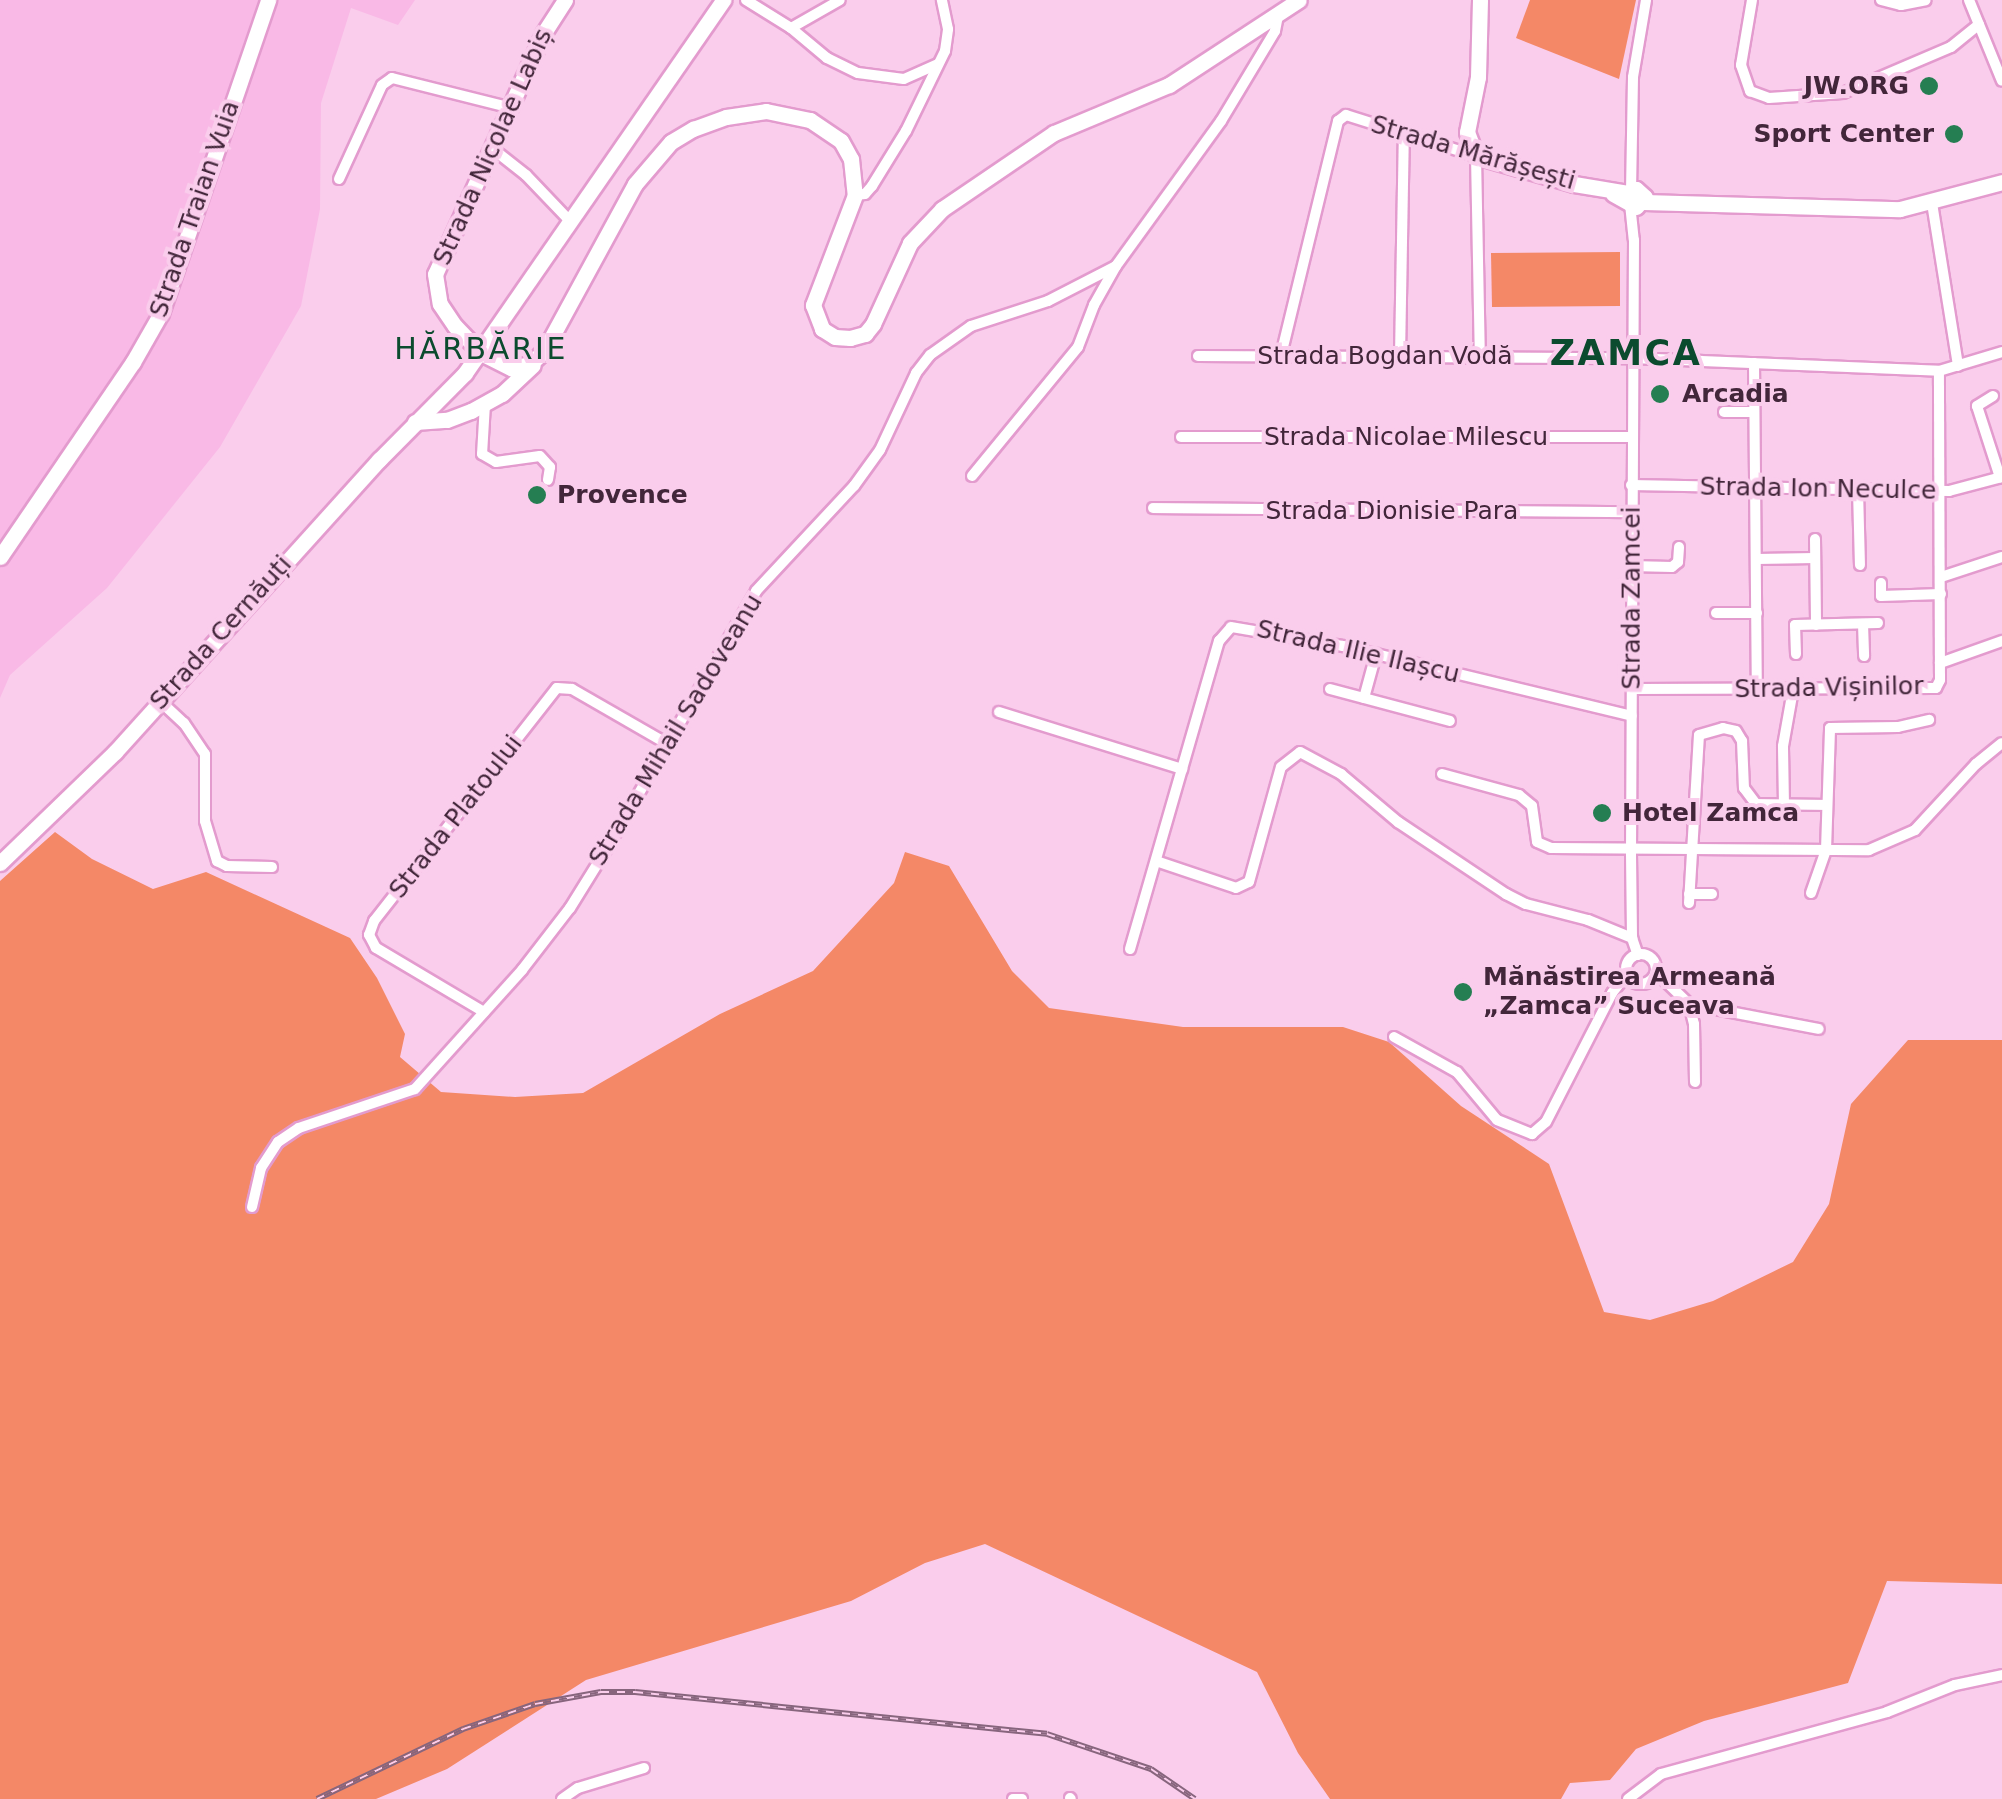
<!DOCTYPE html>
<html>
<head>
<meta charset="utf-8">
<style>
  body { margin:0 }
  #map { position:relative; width:2002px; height:1799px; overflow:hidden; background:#facdec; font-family:"DejaVu Sans",sans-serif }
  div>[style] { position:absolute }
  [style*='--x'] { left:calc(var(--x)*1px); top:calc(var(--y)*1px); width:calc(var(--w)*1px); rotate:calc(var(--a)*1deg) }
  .built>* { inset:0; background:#f9b9e6 }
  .green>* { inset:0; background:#f48867 }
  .roads { filter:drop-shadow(2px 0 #e39bce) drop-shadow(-2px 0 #e39bce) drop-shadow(0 2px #e39bce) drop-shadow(0 -2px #e39bce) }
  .street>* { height:10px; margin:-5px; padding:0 5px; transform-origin:5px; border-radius:5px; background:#fff }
  .street>.ring { margin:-5px; padding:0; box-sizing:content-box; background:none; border:10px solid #fff; border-radius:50% }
  .secondary>* { height:15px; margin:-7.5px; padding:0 7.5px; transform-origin:7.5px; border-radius:7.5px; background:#fff }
  .rail>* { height:6px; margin-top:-3px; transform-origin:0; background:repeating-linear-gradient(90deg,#facdec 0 8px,#87657d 0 16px); box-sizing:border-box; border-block:2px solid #87657d }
  .dots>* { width:28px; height:28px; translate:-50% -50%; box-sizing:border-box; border:5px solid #facdec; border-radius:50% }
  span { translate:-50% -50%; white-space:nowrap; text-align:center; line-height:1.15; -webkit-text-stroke:8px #facdec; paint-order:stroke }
  .poi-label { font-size:25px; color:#42263a; font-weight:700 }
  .right { translate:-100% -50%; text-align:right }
  .left { translate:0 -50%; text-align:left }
  .street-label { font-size:25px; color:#42263a }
  .quarter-label { font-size:30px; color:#0b4b2e; letter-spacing:2.5px }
  .district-label { font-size:35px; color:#0b4b2e; font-weight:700; letter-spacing:2.5px }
</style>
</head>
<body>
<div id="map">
  <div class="built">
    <i style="clip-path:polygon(0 0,415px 0,398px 25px,351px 8px,321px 103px,320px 209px,301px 306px,220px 447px,107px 588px,10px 675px,0 698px)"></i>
  </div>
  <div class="green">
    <i style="clip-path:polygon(1530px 0,1636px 0,1619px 79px,1516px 38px)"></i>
    <i style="clip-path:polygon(1620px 252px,1620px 306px,1492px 307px,1491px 253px)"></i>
    <i style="clip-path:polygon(55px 832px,92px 859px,153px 889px,206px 872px,350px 938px,377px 978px,405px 1034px,400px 1057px,441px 1092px,515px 1097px,583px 1093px,720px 1014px,813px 971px,894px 883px,905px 852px,949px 866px,1012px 971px,1049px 1008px,1183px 1027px,1343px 1027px,1389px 1042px,1461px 1106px,1549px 1164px,1604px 1312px,1650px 1320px,1713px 1301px,1793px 1262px,1829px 1204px,1851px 1104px,1908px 1040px,2002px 1040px,2002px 1584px,1887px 1581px,1848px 1683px,1704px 1721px,1636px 1749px,1610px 1780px,1570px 1783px,1561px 1799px,1330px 1799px,1298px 1753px,1257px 1672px,985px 1544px,925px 1563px,851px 1601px,586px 1680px,447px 1769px,376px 1799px,0 1799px,0 881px)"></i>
  </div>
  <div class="roads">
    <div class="street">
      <i style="--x:746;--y:0;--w:53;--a:31.9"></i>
      <i style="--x:791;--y:28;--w:47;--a:39.8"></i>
      <i style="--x:827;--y:58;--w:34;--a:26"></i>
      <i style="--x:858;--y:73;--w:46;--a:7.4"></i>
      <i style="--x:904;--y:79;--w:37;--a:-24"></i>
      <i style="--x:1752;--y:0;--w:66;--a:99.6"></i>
      <i style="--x:1741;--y:65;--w:28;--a:71"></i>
      <i style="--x:1750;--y:91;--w:20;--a:20"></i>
      <i style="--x:1769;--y:98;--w:74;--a:-3.9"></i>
      <i style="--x:1843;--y:93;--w:117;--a:-23.1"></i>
      <i style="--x:1951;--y:47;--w:36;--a:-39"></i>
      <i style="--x:1881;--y:0;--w:21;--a:14"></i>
      <i style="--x:1901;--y:5;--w:25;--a:-11"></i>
      <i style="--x:1969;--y:0;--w:87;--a:67.8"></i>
      <i style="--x:791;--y:28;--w:56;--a:-29.7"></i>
      <i style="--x:493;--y:149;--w:42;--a:38.2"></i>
      <i style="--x:526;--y:175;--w:61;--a:46.3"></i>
      <i style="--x:339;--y:179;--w:103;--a:-65.4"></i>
      <i style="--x:382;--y:85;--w:12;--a:-35"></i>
      <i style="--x:392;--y:78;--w:123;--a:14.1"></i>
      <i style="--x:1631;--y:192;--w:115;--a:-89"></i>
      <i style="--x:1633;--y:77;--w:78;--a:-80.4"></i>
      <i style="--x:855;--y:195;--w:10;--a:-6"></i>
      <i style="--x:865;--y:194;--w:11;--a:-49"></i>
      <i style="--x:872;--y:186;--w:65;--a:-58.3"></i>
      <i style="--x:906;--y:131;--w:89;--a:-64"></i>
      <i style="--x:945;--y:51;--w:22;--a:-82"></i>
      <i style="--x:948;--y:29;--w:30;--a:-102"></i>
      <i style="--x:1932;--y:203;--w:165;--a:80.9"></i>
      <i style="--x:1630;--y:204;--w:36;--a:84"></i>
      <i style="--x:1634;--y:240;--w:614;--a:90.28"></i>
      <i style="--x:1631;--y:854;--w:84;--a:89.3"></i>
      <i style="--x:1632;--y:938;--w:18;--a:71"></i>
      <i style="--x:1281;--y:355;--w:241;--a:-76.3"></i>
      <i style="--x:1338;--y:121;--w:10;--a:-37"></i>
      <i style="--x:1346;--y:115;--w:136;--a:17.5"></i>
      <i style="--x:1476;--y:156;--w:201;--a:88.9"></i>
      <i style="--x:1198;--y:356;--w:434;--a:0.3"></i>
      <i style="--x:1632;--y:358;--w:307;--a:2.4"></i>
      <i style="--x:1939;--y:371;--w:66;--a:-16.8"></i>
      <i style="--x:1400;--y:356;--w:221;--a:-89"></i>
      <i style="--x:1754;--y:363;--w:327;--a:89.5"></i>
      <i style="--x:1993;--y:396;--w:19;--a:148"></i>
      <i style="--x:1977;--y:406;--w:75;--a:72.1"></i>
      <i style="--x:485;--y:404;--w:50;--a:93.4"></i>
      <i style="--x:482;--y:454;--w:16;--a:30"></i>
      <i style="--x:496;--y:462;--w:44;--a:-7.8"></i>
      <i style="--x:540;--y:456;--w:15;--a:48"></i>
      <i style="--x:550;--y:467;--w:13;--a:99"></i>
      <i style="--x:1724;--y:412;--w:30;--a:0"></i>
      <i style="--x:1181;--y:437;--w:450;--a:0"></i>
      <i style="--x:972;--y:476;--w:167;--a:-50.6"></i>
      <i style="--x:1078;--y:347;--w:45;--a:-69.1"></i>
      <i style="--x:1094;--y:305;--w:45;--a:-60.6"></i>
      <i style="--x:1116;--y:266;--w:179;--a:-54.1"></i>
      <i style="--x:1221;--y:121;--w:105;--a:-59"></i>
      <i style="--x:1275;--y:31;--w:15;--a:-79"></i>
      <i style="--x:1631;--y:485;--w:318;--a:1.1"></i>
      <i style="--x:1949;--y:491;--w:55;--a:-14.8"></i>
      <i style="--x:1858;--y:490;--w:75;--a:88.5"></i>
      <i style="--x:1153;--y:508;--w:478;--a:0.5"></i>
      <i style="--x:1815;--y:539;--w:86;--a:89.3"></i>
      <i style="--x:1757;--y:559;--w:58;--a:-1"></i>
      <i style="--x:1631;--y:566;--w:41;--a:1.4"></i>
      <i style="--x:1672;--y:567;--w:8;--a:-40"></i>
      <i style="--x:1678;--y:562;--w:15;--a:-86"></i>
      <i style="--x:1941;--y:577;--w:64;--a:-18.2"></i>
      <i style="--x:1881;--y:583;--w:13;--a:90"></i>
      <i style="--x:1881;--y:596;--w:60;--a:-1.9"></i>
      <i style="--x:1716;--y:613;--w:41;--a:0"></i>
      <i style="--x:1863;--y:624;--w:32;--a:88"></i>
      <i style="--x:1796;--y:654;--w:29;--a:-92"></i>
      <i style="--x:1795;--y:625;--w:83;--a:-1.4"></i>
      <i style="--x:1940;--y:663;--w:66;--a:-19.5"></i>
      <i style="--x:1330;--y:689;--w:124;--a:14.9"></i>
      <i style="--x:1632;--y:689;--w:304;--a:-0.2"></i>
      <i style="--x:1936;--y:688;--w:9;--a:-63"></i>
      <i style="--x:1940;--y:680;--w:309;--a:-90.2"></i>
      <i style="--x:1364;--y:698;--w:46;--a:-74.7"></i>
      <i style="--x:160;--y:701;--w:33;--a:43"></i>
      <i style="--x:184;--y:723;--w:37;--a:56"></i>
      <i style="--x:205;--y:754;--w:67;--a:90"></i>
      <i style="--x:205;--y:821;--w:42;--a:73.3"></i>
      <i style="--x:217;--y:861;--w:11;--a:27"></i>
      <i style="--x:227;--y:866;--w:45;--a:1.3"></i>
      <i style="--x:999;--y:712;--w:192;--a:17.3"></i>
      <i style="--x:1442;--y:774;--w:80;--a:15.3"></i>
      <i style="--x:1519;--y:795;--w:17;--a:40"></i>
      <i style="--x:1532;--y:806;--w:36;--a:82"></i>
      <i style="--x:1537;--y:842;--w:15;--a:23"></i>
      <i style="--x:1551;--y:848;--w:318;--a:0.4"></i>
      <i style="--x:1869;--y:850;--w:50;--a:-23.5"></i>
      <i style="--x:1915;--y:830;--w:90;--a:-47.3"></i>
      <i style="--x:1976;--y:764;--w:33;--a:-39"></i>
      <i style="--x:1784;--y:805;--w:59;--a:-91"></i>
      <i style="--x:1783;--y:746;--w:57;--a:-79.9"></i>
      <i style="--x:1156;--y:861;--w:84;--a:18.6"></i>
      <i style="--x:1236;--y:888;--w:14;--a:-25"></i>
      <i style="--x:1249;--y:882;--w:119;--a:-74.5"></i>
      <i style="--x:1281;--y:767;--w:24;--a:-38"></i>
      <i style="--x:1300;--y:752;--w:47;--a:28.2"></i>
      <i style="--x:1341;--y:774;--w:75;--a:40.1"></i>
      <i style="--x:1398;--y:822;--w:130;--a:33.7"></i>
      <i style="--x:1506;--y:894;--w:22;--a:27"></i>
      <i style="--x:1526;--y:904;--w:64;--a:14.5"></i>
      <i style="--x:1588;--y:920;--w:48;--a:22.2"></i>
      <i style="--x:1811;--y:893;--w:46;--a:-70.8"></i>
      <i style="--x:1826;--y:850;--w:122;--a:-88.1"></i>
      <i style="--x:1830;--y:728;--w:68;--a:-0.8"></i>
      <i style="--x:1898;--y:727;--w:32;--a:-13"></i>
      <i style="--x:1689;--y:894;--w:23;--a:0"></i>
      <i style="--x:1689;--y:903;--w:168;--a:-86.6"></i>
      <i style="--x:1699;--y:735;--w:25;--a:-16"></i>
      <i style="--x:1723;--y:728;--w:13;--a:13"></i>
      <i style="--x:1736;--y:731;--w:12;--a:59"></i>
      <i style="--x:1742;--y:741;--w:47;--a:87.6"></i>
      <i style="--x:1744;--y:788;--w:20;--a:53"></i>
      <i style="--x:1756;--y:804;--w:70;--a:0.8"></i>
      <i style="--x:1130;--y:949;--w:321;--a:-73.9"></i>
      <i style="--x:1219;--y:641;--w:18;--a:-49"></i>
      <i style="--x:1231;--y:627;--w:114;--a:9.6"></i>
      <i style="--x:1343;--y:646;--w:297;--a:13.6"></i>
      <i class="ring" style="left:1626px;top:954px;width:20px;height:20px"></i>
      <i style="--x:1656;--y:972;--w:46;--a:44.1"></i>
      <i style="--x:1689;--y:1004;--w:21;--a:76"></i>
      <i style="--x:1694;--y:1024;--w:58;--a:89"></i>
      <i style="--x:1689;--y:1004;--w:132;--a:10.9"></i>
      <i style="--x:484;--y:1012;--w:126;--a:-149.3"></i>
      <i style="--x:376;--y:948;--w:15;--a:-118"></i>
      <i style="--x:369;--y:935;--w:15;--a:-70"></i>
      <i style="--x:374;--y:921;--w:296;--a:-51.9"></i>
      <i style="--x:557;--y:688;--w:15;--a:4"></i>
      <i style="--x:572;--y:689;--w:108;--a:29.9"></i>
      <i style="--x:1394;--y:1037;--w:72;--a:29.1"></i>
      <i style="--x:1457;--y:1072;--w:62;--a:50.2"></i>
      <i style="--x:1497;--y:1120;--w:38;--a:22"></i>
      <i style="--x:1532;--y:1134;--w:18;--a:-41"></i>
      <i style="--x:1546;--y:1122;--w:145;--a:-62.9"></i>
      <i style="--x:1612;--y:993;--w:24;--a:-52"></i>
      <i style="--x:252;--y:1207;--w:40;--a:-77"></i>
      <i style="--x:261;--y:1168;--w:31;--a:-57"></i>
      <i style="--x:278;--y:1142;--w:25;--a:-34"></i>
      <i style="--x:299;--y:1128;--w:122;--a:-18.6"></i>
      <i style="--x:415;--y:1089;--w:160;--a:-48"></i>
      <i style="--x:522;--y:970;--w:78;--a:-52.3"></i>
      <i style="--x:570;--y:908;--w:74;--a:-58.2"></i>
      <i style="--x:609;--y:845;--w:293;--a:-59.9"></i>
      <i style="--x:756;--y:591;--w:144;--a:-47"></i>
      <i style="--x:854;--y:486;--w:44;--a:-54.2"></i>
      <i style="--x:880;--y:450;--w:85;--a:-64.9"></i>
      <i style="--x:916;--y:373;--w:23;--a:-52"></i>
      <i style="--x:930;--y:355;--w:50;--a:-35.3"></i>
      <i style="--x:971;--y:326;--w:81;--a:-18"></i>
      <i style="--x:1048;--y:301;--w:76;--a:-27.2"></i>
      <i style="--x:1070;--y:1798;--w:1;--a:45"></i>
      <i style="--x:562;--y:1799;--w:19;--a:-35"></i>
      <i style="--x:578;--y:1788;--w:69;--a:-16.9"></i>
      <i style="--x:1013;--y:1799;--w:9;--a:0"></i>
      <i style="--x:1628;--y:1799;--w:41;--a:-37.1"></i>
      <i style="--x:1661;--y:1774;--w:234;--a:-15.3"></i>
      <i style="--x:1887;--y:1712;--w:73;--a:-21.7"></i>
      <i style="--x:1955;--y:1685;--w:48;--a:-12"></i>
    </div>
    <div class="secondary">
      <i style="--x:565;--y:0;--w:40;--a:122.9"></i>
      <i style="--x:543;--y:34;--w:263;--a:114.2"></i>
      <i style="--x:435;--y:274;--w:30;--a:81"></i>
      <i style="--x:440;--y:304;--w:27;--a:56"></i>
      <i style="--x:455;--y:326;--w:37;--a:46"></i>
      <i style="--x:481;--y:353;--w:34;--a:27"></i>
      <i style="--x:511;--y:368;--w:19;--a:-12"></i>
      <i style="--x:530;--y:364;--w:19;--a:-43"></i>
      <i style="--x:544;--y:351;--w:190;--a:-61.4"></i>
      <i style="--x:635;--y:184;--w:55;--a:-49.4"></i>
      <i style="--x:671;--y:142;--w:26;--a:-31"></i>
      <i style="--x:693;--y:129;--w:35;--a:-20"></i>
      <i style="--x:726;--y:117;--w:40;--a:-8.5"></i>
      <i style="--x:766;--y:111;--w:45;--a:11.6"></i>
      <i style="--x:810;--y:120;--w:37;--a:34"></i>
      <i style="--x:841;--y:141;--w:21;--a:61"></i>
      <i style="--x:851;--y:159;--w:36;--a:84"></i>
      <i style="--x:855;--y:195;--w:118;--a:110.9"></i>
      <i style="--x:813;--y:305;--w:26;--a:69"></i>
      <i style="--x:822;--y:329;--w:15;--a:32"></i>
      <i style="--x:835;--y:337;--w:15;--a:4"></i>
      <i style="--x:850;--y:338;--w:16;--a:-15"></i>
      <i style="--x:865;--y:334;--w:13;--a:-51"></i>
      <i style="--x:873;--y:324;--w:89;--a:-65.4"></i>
      <i style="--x:910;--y:243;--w:47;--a:-46.7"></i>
      <i style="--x:942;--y:209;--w:135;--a:-34.2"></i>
      <i style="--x:1054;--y:133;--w:125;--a:-22.7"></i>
      <i style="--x:1169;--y:85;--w:155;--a:-33.2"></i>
      <i style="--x:1480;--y:0;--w:77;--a:91.5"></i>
      <i style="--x:1478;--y:77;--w:56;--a:101.3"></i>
      <i style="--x:1467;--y:132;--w:26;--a:69"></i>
      <i style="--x:1476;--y:156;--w:102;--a:15.9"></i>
      <i style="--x:1574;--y:184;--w:56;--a:9.3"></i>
      <i style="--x:1613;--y:194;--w:26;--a:29"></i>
      <i style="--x:1636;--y:207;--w:13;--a:-48"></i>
      <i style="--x:1645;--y:197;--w:12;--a:-138"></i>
      <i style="--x:1636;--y:189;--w:14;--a:126"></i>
      <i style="--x:1644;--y:202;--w:256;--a:1.6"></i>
      <i style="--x:1900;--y:209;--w:106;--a:-14.8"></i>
      <i style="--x:415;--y:422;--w:32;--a:-4"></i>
      <i style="--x:447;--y:420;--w:26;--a:-21"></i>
      <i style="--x:471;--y:411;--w:35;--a:-29"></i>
      <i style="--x:502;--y:394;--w:42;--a:-43.1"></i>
      <i style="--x:0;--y:557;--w:236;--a:-55.7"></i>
      <i style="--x:133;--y:362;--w:56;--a:-60.3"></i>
      <i style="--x:161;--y:313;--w:331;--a:-71.1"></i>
      <i style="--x:0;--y:863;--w:160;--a:-44"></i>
      <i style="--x:115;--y:752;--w:394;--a:-47.9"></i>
      <i style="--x:379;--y:460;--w:122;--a:-45.3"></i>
      <i style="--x:465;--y:373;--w:454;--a:-55.3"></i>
    </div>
  </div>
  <div class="rail">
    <i style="--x:317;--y:1799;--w:162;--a:-25.6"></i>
    <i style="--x:463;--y:1729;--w:76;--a:-19.1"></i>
    <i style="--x:535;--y:1704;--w:67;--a:-10.3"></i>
    <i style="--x:601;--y:1692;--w:34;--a:0"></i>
    <i style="--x:635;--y:1692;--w:414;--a:5.8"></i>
    <i style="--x:1047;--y:1734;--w:110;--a:18.6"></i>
    <i style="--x:1151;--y:1769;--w:53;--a:34.3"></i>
  </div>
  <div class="dots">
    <i style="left:1929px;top:86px;background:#257e52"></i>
    <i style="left:1954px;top:134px;background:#257e52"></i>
    <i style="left:1660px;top:394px;background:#257e52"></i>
    <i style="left:537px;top:495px;background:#257e52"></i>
    <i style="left:1602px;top:813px;background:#257e52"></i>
    <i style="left:1463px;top:992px;background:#257e52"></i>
  </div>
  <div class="poi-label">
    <span class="right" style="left:1909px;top:86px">JW.ORG</span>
    <span class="right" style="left:1934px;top:134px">Sport Center</span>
    <span class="left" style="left:1682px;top:394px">Arcadia</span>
    <span class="left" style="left:557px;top:495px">Provence</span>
    <span class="left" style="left:1622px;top:813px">Hotel Zamca</span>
    <span class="left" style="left:1483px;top:992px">Mănăstirea Armeană<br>„Zamca” Suceava</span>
  </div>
  <div class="street-label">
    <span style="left:493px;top:147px;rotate:-66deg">Strada Nicolae Labiș</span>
    <span style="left:1473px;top:153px;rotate:16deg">Strada Mărășești</span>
    <span style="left:195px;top:209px;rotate:-71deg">Strada Traian Vuia</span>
    <span style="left:1385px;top:356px">Strada Bogdan Vodă</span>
    <span style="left:1406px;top:437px">Strada Nicolae Milescu</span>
    <span style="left:1818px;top:489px;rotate:1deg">Strada Ion Neculce</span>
    <span style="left:1392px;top:511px">Strada Dionisie Para</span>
    <span style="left:1632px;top:598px;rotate:-90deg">Strada Zamcei</span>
    <span style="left:221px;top:633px;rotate:-48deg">Strada Cernăuți</span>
    <span style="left:1358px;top:652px;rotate:13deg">Strada Ilie Ilașcu</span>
    <span style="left:1829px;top:688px;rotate:-1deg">Strada Vișinilor</span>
    <span style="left:676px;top:730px;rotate:-59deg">Strada Mihail Sadoveanu</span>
    <span style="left:456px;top:817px;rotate:-52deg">Strada Platoului</span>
  </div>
  <div class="quarter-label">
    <span style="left:481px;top:349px">HĂRBĂRIE</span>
  </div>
  <div class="district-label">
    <span style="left:1626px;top:353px">ZAMCA</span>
  </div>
</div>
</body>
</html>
